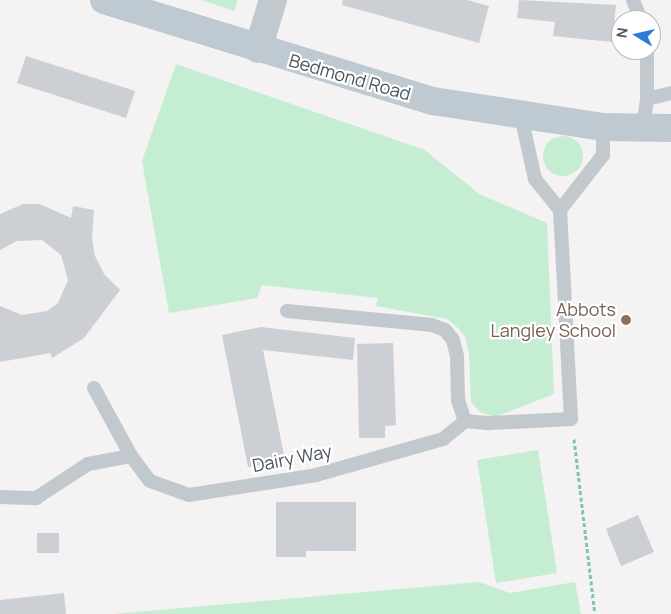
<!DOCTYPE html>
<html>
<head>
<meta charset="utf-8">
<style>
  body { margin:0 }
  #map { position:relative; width:671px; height:614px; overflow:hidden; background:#f4f2f2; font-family:Manrope,sans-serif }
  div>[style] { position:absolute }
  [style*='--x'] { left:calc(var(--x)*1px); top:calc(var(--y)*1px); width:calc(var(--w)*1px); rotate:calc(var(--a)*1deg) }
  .green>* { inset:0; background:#c4edd2 }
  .round { border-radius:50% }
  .building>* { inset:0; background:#cccfd3 }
  .path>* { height:3px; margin-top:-1.5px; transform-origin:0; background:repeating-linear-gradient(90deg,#7fc8a1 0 4px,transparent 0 6.5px) }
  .lane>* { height:14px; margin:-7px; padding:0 7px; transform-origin:7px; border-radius:7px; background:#c1c9cf }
  .street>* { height:28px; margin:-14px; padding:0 14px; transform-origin:14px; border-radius:14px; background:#c1c9cf }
  .secondary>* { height:28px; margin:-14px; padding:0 14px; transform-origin:14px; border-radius:14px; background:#bfc9d1 }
  .dots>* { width:14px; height:14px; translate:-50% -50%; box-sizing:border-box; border:2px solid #fff; border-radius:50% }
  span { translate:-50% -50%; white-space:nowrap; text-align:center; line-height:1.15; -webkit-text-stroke:4.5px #fff; paint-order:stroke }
  .street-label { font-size:18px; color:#4b565e }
  .education-label { font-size:18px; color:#785e54 }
  .right { translate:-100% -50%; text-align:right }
  .north { position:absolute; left:611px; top:10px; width:50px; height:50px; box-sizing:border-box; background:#fff; border:1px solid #b7bbbf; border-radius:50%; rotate:279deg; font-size:14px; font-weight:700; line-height:20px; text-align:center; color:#4b565e }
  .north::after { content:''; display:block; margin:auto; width:18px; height:22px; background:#287dd8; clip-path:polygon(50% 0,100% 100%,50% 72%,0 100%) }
</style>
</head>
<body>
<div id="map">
  <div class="green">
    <i style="clip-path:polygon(202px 0,238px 0,234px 11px)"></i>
    <i style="clip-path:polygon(176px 64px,425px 150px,479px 194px,547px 223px,554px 394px,495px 417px,480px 412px,471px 402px,469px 354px,465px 336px,457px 327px,447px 319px,376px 306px,378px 298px,262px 285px,257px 298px,169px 313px,142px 161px)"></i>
    <i class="round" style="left:543px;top:136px;width:40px;height:40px"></i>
    <i style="clip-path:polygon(538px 450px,557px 573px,496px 583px,477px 460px)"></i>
    <i style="clip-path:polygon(479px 582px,510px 593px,575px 582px,581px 614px,114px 614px)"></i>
  </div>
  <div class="building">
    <i style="clip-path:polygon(343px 0,467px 0,489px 6px,479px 43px,342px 5px)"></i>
    <i style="clip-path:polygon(519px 0,616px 5px,612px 42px,553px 36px,555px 22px,517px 18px)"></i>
    <i style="clip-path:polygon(26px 56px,135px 91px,126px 118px,17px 83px)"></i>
    <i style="clip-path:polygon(23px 204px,40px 204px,71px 218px,73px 206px,94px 210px,92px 239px,95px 256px,104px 274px,120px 290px,84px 338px,52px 358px,50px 353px,0 362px,0 306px,22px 315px,47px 311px,58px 303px,68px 280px,61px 255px,42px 240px,17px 241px,0 250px,0 214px)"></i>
    <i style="clip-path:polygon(261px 327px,355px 338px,353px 360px,263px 350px,285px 460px,248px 467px,222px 335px)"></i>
    <i style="clip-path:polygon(393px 343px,396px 425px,385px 426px,385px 438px,359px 438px,357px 344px)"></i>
    <i style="clip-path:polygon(276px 502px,356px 502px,356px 551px,306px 551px,306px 557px,276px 557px)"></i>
    <i style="clip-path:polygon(638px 515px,654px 552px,621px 566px,606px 529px)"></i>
    <i style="clip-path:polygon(37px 533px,59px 533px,59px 553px,37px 553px)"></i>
    <i style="clip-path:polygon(64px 593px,66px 614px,0 614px,0 600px)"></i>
  </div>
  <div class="path">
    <i style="--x:574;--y:439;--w:176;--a:83.2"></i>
  </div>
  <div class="lane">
    <i style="--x:633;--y:0;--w:22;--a:68"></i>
    <i style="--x:647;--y:50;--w:49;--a:90"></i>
    <i style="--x:643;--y:128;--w:29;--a:-82"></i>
    <i style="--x:647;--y:99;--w:25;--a:-14"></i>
    <i style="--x:560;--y:210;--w:70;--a:-52"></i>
    <i style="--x:603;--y:155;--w:28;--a:-90"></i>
    <i style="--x:287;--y:311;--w:146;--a:5.5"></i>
    <i style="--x:432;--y:325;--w:14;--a:21"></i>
    <i style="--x:445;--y:330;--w:13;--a:51"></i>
    <i style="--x:453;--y:340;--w:16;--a:76"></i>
    <i style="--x:457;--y:356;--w:44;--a:88.7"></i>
    <i style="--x:458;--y:400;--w:22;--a:72"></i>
    <i style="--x:94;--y:388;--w:77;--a:61.4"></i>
    <i style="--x:0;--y:497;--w:36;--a:2"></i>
    <i style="--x:36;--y:498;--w:62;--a:-33.2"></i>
    <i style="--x:88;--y:464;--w:44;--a:-10.5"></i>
    <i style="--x:131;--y:456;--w:31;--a:53"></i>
    <i style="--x:150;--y:481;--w:41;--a:19.7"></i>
    <i style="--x:189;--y:495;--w:129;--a:-8.9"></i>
    <i style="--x:316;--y:475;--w:132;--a:-15.8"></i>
    <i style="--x:443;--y:439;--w:28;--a:-39"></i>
    <i style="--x:465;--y:421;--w:25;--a:5"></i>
    <i style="--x:490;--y:423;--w:81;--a:-2.8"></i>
    <i style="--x:571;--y:419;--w:209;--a:-93"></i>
    <i style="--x:560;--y:210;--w:40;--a:-129"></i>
    <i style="--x:535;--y:179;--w:65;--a:-102.5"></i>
  </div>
  <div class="street">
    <i style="--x:258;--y:49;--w:51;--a:-73"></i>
  </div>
  <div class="secondary">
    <i style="--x:104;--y:0;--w:344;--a:17.1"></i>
    <i style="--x:433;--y:101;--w:172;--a:8.7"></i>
    <i style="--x:603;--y:127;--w:68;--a:0.8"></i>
  </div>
  <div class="dots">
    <i style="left:626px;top:320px;background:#8d6e63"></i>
  </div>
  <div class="street-label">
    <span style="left:350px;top:77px;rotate:16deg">Bedmond Road</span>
    <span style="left:292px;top:458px;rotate:-11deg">Dairy Way</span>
  </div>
  <div class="education-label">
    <span class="right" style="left:616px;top:320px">Abbots<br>Langley School</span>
  </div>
  <div class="north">N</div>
</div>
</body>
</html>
